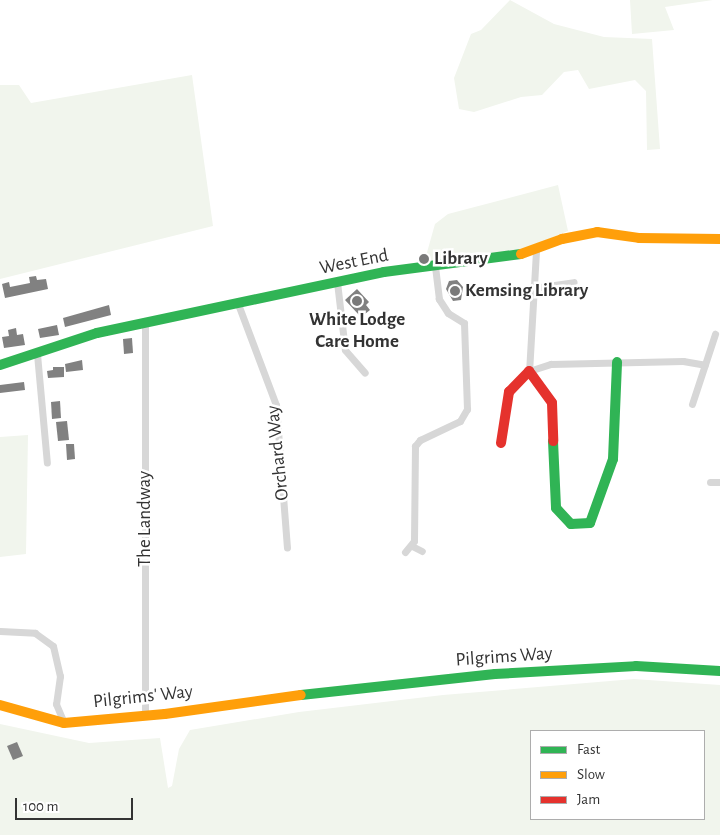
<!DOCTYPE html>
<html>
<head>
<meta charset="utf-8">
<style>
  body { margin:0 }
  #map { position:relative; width:720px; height:835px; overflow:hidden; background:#fff; font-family:"Alegreya Sans",sans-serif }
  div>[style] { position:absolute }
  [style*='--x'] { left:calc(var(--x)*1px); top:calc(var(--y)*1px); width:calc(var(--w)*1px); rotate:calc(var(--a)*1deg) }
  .green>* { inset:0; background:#f1f5ed }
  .building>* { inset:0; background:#818181 }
  .street>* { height:7px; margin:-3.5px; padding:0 3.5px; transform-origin:3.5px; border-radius:3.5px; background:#d7d7d7 }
  .fast>* { height:10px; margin:-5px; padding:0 5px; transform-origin:5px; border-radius:5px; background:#30b455 }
  .slow>* { height:10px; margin:-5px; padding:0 5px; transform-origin:5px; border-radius:5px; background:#ff9f0a }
  .jam>* { height:10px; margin:-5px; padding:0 5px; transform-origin:5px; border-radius:5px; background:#e5322d }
  .dots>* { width:14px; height:14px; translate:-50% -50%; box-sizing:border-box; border:2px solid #fff; border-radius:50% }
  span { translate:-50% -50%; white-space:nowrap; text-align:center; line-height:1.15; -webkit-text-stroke:5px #fff; paint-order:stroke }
  .poi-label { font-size:19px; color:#333; font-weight:700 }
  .left { translate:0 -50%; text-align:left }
  .street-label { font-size:19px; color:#333 }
  .legend { position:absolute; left:530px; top:730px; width:175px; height:90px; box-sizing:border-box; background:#fff; border:1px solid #adadad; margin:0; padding:6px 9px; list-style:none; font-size:15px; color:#333 }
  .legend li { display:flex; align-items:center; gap:10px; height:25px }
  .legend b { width:25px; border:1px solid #adadad }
  .scale { position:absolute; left:15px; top:798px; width:118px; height:22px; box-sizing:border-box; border:2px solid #333; border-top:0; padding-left:6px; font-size:15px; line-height:18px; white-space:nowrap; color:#333; -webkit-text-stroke:4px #fff; paint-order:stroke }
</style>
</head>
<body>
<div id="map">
  <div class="green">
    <i style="clip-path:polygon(510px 0,554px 24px,604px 37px,652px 39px,660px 149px,647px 150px,646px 91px,635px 80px,589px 89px,578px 70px,564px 72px,542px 95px,521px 97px,474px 112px,459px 109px,454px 78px,471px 34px,481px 30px)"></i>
    <i style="clip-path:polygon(630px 0,713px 0,665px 7px,674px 30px,632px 34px)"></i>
    <i style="clip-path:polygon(192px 75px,213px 226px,0 279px,0 85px,19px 85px,31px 103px)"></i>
    <i style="clip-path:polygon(558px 185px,568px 231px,519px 251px,424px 263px,435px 224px,448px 214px)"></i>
    <i style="clip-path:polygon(28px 435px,26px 554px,0 557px,0 437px)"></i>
    <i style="clip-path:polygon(evenodd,634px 679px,720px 685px,720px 835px,0 835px,0 724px,89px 743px,160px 738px,168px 788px,172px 786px,179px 749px,190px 730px,299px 712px,443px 695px,634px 679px,531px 731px,704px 731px,704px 819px,531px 819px,531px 731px)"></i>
  </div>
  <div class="building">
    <i style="clip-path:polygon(36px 276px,37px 280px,46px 279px,48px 289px,5px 298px,2px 284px,9px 282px,10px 287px,30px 283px,29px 277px)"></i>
    <i style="clip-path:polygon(457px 280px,463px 287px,461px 300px,453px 301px,446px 289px,449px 281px)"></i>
    <i style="clip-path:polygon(357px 289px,369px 302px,366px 305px,370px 310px,365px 314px,363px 312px,359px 315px,345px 300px)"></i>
    <i style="clip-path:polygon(109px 305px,111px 315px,65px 327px,63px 318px)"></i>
    <i style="clip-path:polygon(57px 325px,59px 335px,40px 338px,38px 329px)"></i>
    <i style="clip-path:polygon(16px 328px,17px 335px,23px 334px,25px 345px,4px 348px,2px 337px,9px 336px,8px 330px)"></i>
    <i style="clip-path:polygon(132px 338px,133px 353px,124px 354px,123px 339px)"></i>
    <i style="clip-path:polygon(82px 360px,83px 370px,66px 372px,65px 364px)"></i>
    <i style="clip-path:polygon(53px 367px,64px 367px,64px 377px,48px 378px,47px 371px,53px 370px)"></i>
    <i style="clip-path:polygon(24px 382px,25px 390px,0 393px,0 385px)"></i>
    <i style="clip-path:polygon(60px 401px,61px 418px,52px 419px,51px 402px)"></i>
    <i style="clip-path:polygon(67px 421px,69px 440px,58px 441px,56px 422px)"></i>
    <i style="clip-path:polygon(66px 444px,74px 444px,75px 459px,67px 460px)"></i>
    <i style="clip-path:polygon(17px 742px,23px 756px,13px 760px,7px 746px)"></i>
  </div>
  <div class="street">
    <i style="--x:536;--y:251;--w:120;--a:93.3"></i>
    <i style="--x:529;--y:371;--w:23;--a:-18"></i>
    <i style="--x:551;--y:364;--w:132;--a:-1.3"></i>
    <i style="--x:683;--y:361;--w:22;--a:10"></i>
    <i style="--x:337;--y:282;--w:68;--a:83.3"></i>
    <i style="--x:345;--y:350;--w:30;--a:49"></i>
    <i style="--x:534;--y:288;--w:40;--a:-8.5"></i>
    <i style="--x:238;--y:304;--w:108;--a:69.4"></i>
    <i style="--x:276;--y:405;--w:143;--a:85.6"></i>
    <i style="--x:37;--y:354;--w:109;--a:84.8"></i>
    <i style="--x:692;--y:404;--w:74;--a:-71.8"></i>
    <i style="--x:710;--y:482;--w:10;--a:0"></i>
    <i style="--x:412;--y:546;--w:11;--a:27"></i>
    <i style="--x:405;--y:552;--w:14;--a:-51"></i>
    <i style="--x:414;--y:541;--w:95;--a:-89.4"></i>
    <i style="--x:415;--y:446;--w:8;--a:-50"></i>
    <i style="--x:420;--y:440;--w:44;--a:-25.4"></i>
    <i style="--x:460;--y:421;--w:14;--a:-60"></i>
    <i style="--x:467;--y:409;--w:86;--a:-92"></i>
    <i style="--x:464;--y:323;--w:19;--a:-148"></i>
    <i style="--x:448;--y:313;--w:17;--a:-123"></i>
    <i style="--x:439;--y:299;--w:31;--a:-97"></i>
    <i style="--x:0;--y:631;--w:35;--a:3"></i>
    <i style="--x:35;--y:633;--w:22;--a:36"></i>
    <i style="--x:53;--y:646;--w:31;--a:77"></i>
    <i style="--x:60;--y:676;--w:28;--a:98"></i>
    <i style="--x:56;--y:704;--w:21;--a:67"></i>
    <i style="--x:145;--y:715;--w:393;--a:-90"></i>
  </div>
  <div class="fast">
    <i style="--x:0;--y:365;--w:102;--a:-18.3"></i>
    <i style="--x:97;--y:333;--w:293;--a:-12"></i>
    <i style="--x:384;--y:272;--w:138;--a:-7.5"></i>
    <i style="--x:553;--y:441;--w:67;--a:87.4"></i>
    <i style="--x:556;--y:508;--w:22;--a:47"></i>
    <i style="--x:571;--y:524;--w:19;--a:-3"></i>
    <i style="--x:590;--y:523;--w:68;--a:-70.2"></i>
    <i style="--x:613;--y:459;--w:97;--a:-87.6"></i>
    <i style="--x:301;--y:695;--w:195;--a:-6.2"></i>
    <i style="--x:495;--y:674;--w:141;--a:-3.2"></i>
    <i style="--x:636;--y:666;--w:84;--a:3.4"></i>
  </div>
  <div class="slow">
    <i style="--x:521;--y:254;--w:44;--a:-20.1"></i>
    <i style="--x:562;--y:239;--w:36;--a:-11"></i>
    <i style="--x:597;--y:232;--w:42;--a:8.1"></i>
    <i style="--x:639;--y:238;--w:81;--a:0.7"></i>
    <i style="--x:0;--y:705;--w:66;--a:15.7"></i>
    <i style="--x:64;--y:723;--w:101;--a:-5.1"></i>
    <i style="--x:165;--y:714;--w:137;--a:-8"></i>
  </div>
  <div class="jam">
    <i style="--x:501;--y:443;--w:52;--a:-81.1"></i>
    <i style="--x:509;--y:392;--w:29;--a:-46"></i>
    <i style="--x:529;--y:371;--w:39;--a:54"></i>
    <i style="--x:552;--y:403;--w:38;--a:88"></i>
  </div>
  <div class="dots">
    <i style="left:424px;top:259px;background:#7a7a7a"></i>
    <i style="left:455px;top:291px;background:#7a7a7a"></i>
    <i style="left:357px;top:301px;background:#7a7a7a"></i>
  </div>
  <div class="poi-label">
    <span class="left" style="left:434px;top:259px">Library</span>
    <span class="left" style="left:465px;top:291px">Kemsing Library</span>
    <span style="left:357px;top:331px">White Lodge<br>Care Home</span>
  </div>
  <div class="street-label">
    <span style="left:354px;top:262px;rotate:-11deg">West End</span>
    <span style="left:278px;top:453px;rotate:-96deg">Orchard Way</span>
    <span style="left:145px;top:519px;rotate:-90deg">The Landway</span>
    <span style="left:504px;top:657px;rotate:-4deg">Pilgrims Way</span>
    <span style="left:143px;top:697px;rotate:-6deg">Pilgrims' Way</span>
  </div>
  <ul class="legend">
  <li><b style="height:6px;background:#30b455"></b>Fast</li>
  <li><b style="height:6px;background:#ff9f0a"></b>Slow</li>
  <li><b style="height:6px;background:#e5322d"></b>Jam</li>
  </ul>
  <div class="scale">100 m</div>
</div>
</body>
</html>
